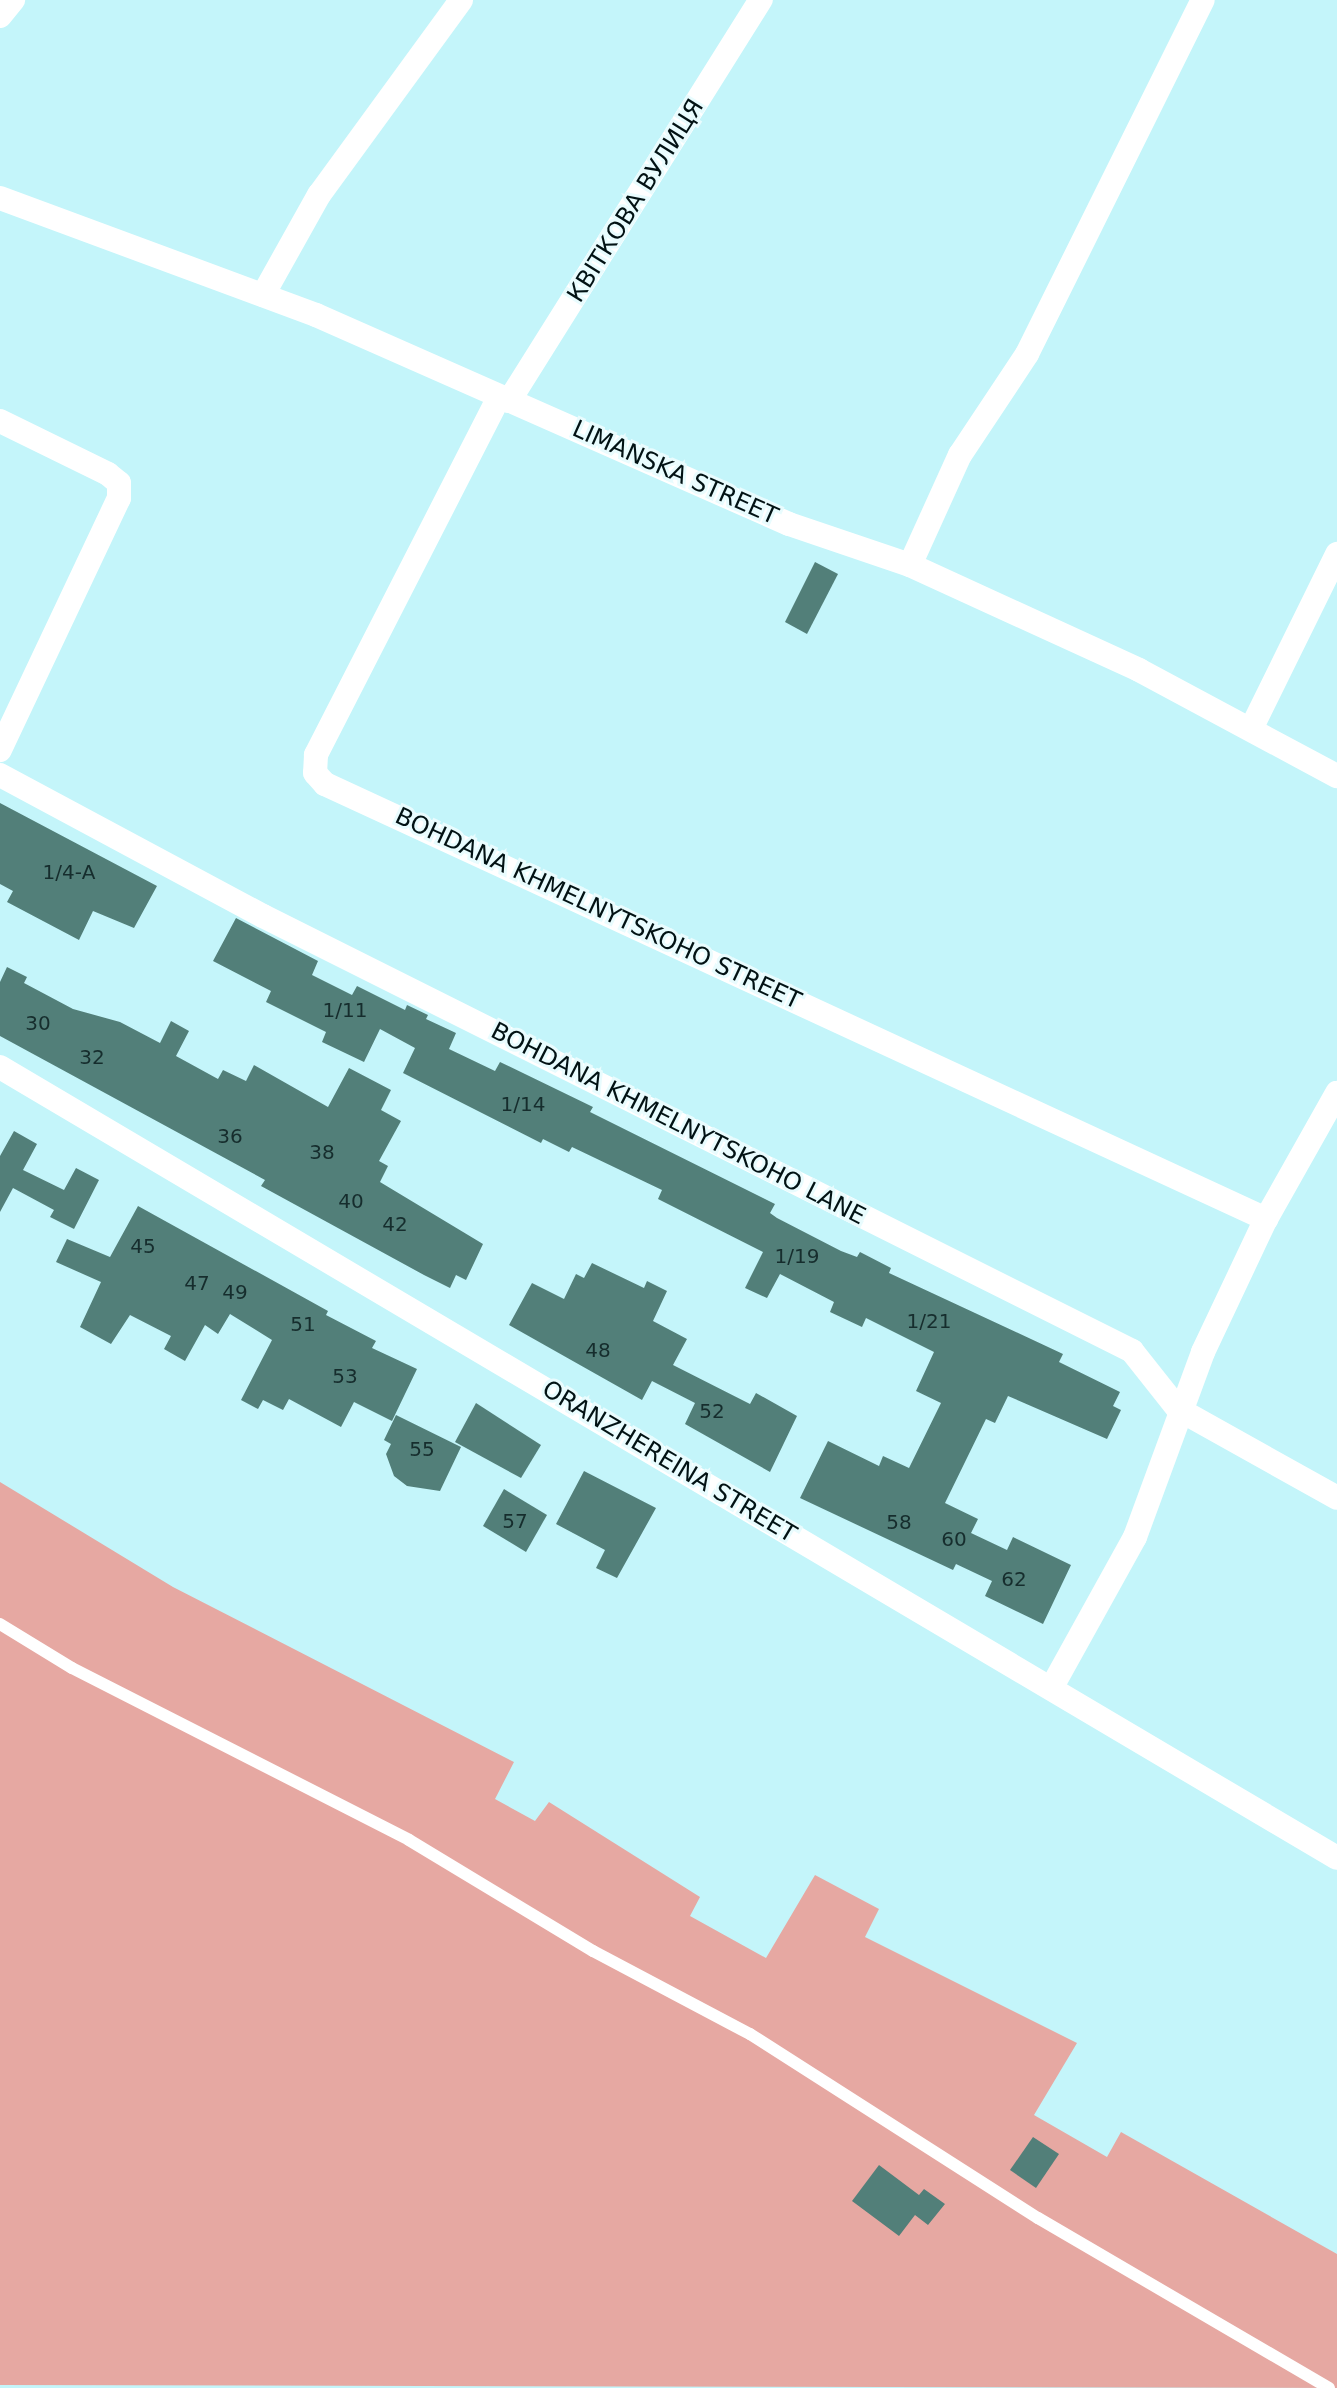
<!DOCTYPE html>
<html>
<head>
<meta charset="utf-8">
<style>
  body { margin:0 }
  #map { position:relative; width:1337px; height:2388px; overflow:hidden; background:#c4f5fa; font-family:"DejaVu Sans",sans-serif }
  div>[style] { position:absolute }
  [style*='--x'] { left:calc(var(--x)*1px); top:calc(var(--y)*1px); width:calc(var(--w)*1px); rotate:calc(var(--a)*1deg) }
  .green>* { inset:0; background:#e6a8a2 }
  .building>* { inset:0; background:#527f79 }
  .service>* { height:12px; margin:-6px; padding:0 6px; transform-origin:6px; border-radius:6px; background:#fff }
  .minor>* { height:24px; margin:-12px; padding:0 12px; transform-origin:12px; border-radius:12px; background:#fff }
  span { translate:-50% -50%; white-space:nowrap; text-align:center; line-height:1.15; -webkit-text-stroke:6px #e9fcfe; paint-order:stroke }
  .number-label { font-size:20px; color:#162d2d }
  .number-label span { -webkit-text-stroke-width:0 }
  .street-label { font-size:24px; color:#021214 }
</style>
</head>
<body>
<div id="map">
  <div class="green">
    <i style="clip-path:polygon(0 1482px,173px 1587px,514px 1762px,495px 1799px,535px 1821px,549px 1802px,700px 1897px,690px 1916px,766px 1958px,815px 1875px,879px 1909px,865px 1937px,1077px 2043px,1034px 2115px,1107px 2157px,1121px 2132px,1337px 2254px,1337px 2388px,0 2385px)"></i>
  </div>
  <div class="building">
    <i style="clip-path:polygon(815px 562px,838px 574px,807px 634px,785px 622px)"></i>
    <i style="clip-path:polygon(0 803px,157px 886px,134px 928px,93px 911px,79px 940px,7px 902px,13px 891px,0 884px)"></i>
    <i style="clip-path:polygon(236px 918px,318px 961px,312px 975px,352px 995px,357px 986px,405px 1010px,407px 1005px,428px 1015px,426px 1019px,456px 1033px,449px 1049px,495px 1071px,500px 1062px,593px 1107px,590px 1112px,775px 1204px,770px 1213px,777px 1218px,841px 1251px,857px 1257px,860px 1252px,891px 1268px,889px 1273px,1063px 1354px,1059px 1362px,1120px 1392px,1113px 1406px,1121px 1410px,1107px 1439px,1008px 1396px,995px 1423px,986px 1419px,945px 1503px,978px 1519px,971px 1533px,1007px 1550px,1013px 1537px,1071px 1565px,1043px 1624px,985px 1596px,992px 1581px,956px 1564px,953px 1570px,800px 1498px,828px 1441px,879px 1466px,883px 1456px,909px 1468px,941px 1403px,916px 1391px,934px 1352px,866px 1318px,862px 1327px,830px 1312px,834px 1302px,780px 1274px,767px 1298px,745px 1288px,763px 1252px,658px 1199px,662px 1190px,572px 1147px,569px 1152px,543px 1139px,541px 1143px,403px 1073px,415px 1048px,380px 1029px,364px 1062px,322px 1042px,326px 1032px,266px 1002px,271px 991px,213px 961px)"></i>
    <i style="clip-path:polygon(7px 967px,27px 977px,24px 983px,73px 1009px,120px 1022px,160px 1043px,171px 1021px,189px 1031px,176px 1056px,218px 1079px,223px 1070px,246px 1081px,254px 1065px,328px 1107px,349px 1068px,391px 1090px,381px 1110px,401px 1121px,379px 1161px,388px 1166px,380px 1182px,483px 1244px,466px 1280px,456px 1275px,450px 1288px,424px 1275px,261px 1186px,265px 1180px,0 1036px,0 982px)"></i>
    <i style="clip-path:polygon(14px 1131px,37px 1144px,23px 1170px,64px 1190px,76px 1168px,99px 1180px,74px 1229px,50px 1217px,54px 1210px,13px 1188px,0 1212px,0 1156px)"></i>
    <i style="clip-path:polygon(138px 1206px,328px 1311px,326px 1315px,376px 1341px,372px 1348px,417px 1369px,392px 1421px,354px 1402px,341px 1427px,289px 1399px,283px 1410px,263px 1400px,258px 1409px,241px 1400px,272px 1340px,230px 1314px,218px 1334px,205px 1325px,185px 1361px,164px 1349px,171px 1336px,130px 1315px,111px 1344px,80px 1327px,101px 1282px,56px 1262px,67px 1239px,110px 1257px)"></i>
    <i style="clip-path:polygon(592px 1263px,644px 1288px,647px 1281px,667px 1291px,653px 1321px,687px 1339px,673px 1365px,750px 1404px,756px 1393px,797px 1416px,770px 1472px,685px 1424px,695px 1403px,652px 1381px,642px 1400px,509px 1325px,532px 1283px,564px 1299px,576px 1274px,584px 1278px)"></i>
    <i style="clip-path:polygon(476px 1403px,541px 1445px,521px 1478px,455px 1442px)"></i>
    <i style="clip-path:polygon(396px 1415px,461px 1447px,440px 1491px,407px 1486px,394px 1476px,386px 1454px,391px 1444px,384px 1440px)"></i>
    <i style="clip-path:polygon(584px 1471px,656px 1508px,617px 1578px,596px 1568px,605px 1550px,556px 1524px)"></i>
    <i style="clip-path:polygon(504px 1489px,547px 1515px,526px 1552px,483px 1526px)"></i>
    <i style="clip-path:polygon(1033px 2137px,1059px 2154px,1036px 2188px,1010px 2170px)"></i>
    <i style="clip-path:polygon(879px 2165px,919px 2195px,924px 2189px,945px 2204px,928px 2225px,915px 2215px,899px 2236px,852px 2201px)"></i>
  </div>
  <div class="service">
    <i style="--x:0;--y:1624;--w:84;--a:31.4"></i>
    <i style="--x:72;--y:1668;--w:378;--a:27"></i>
    <i style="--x:409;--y:1840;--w:215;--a:31.1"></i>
    <i style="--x:593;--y:1951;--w:178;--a:27.9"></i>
    <i style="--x:750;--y:2034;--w:342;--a:32.6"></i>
    <i style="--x:1038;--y:2218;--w:337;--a:30.3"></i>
  </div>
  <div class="minor">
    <i style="--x:0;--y:16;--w:21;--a:-51"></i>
    <i style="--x:0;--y:198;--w:337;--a:20.3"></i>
    <i style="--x:316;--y:315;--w:517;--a:23.84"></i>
    <i style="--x:789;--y:524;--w:128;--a:18.7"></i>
    <i style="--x:910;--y:565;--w:252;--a:24.6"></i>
    <i style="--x:1139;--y:670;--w:225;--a:28.2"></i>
    <i style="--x:263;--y:295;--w:115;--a:-60.8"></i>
    <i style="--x:319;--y:195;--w:241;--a:-53.9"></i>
    <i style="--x:499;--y:397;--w:402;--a:117.1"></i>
    <i style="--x:316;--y:755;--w:18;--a:93"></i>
    <i style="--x:315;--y:773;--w:15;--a:48"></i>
    <i style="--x:325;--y:784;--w:1037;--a:24.81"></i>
    <i style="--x:509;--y:401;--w:474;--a:-57.9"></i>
    <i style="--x:0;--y:421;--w:120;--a:26.1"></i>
    <i style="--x:108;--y:474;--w:14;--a:39"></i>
    <i style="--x:119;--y:483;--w:15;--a:90"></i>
    <i style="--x:119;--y:498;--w:279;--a:115.3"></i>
    <i style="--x:910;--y:565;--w:121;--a:-65.6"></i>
    <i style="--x:960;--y:455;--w:121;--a:-56.4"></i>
    <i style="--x:1027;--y:354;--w:395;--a:-63.6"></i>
    <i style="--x:1252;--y:727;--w:193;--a:-63.8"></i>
    <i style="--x:0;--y:775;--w:298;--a:28.2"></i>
    <i style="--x:263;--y:916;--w:972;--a:26.59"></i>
    <i style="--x:1132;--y:1351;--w:74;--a:51.6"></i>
    <i style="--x:1178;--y:1409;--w:182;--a:29.2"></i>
    <i style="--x:0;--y:1067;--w:1553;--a:30.61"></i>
    <i style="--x:1053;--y:1685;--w:169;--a:-61"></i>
    <i style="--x:1135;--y:1537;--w:197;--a:-69.8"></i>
    <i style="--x:1203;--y:1352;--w:147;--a:-64.7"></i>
    <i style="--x:1266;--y:1219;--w:145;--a:-60.6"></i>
  </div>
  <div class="number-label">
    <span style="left:69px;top:872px">1/4-А</span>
    <span style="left:345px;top:1010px">1/11</span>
    <span style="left:38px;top:1023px">30</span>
    <span style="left:92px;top:1057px">32</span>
    <span style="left:523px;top:1104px">1/14</span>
    <span style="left:230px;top:1136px">36</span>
    <span style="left:322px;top:1152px">38</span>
    <span style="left:351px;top:1201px">40</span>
    <span style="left:395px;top:1224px">42</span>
    <span style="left:143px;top:1246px">45</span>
    <span style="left:797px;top:1256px">1/19</span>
    <span style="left:197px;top:1283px">47</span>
    <span style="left:235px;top:1292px">49</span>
    <span style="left:929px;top:1321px">1/21</span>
    <span style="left:303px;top:1324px">51</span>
    <span style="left:598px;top:1350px">48</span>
    <span style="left:345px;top:1376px">53</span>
    <span style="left:712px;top:1411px">52</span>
    <span style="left:422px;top:1449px">55</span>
    <span style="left:515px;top:1521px">57</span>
    <span style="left:899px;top:1522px">58</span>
    <span style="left:954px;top:1539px">60</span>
    <span style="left:1014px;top:1579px">62</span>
  </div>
  <div class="street-label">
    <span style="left:636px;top:201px;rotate:-58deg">КВІТКОВА ВУЛИЦЯ</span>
    <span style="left:675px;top:473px;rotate:24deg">LIMANSKA STREET</span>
    <span style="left:598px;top:909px;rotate:25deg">BOHDANA KHMELNYTSKOHO STREET</span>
    <span style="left:678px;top:1124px;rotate:27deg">BOHDANA KHMELNYTSKOHO LANE</span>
    <span style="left:669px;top:1462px;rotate:31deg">ORANZHEREINA STREET</span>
  </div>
</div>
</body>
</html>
